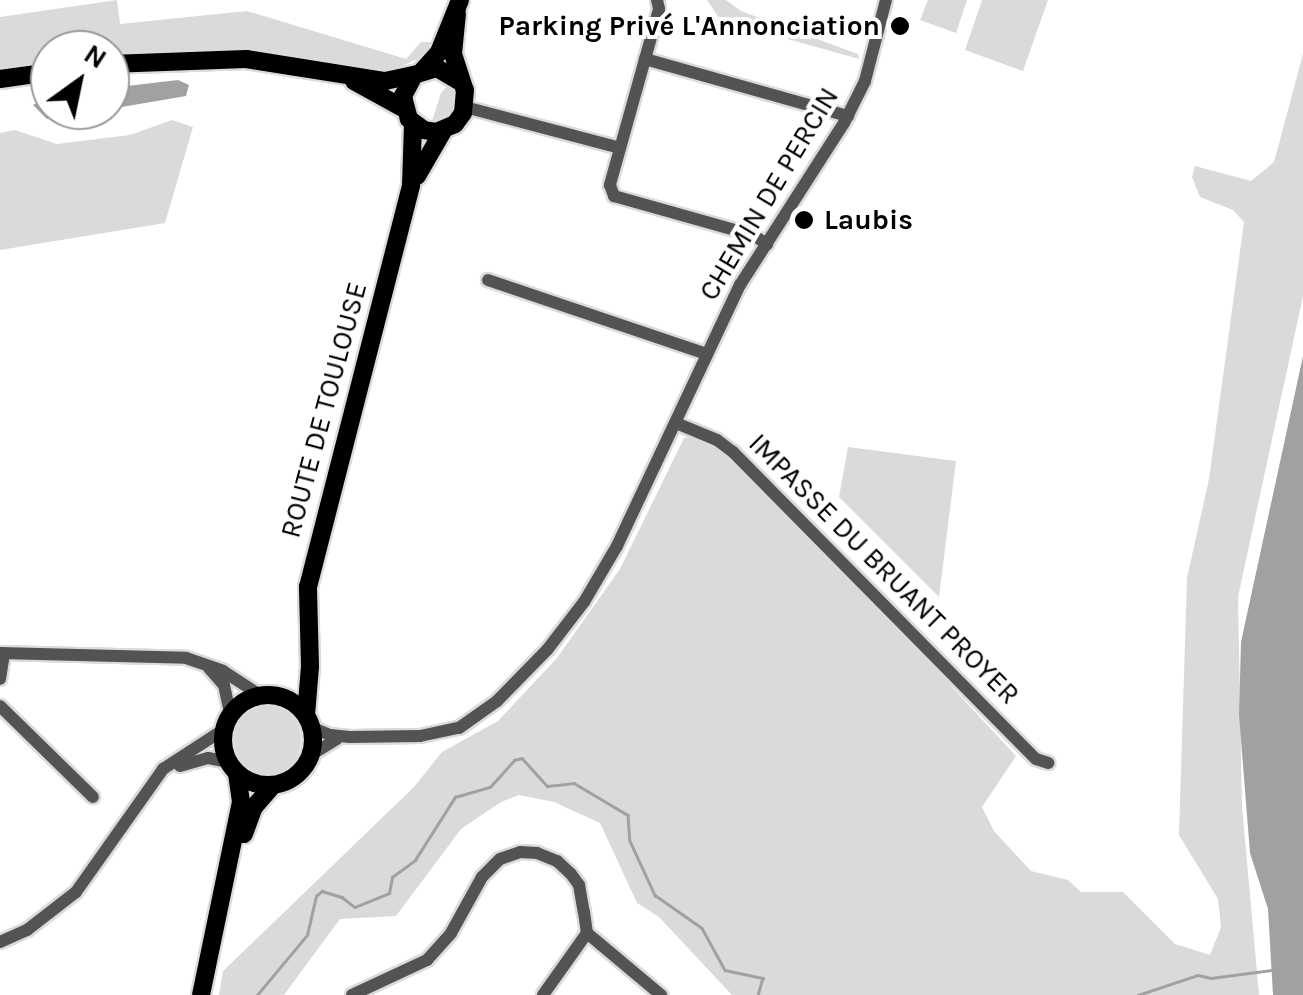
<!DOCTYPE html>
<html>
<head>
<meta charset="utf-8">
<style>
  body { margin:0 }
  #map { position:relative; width:1303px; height:995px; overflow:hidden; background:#fff; font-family:Karla,sans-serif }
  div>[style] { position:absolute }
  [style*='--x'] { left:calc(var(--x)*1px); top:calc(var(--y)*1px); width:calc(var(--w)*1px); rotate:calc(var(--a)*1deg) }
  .green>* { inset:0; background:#dadada }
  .round { border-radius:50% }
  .water>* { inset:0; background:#a1a1a1 }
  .stream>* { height:2.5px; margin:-1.25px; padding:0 1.25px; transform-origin:1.25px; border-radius:1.25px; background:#a1a1a1 }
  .roads { filter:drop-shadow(2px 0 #dbdbdb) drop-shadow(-2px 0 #dbdbdb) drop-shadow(0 2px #dbdbdb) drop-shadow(0 -2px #dbdbdb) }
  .minor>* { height:12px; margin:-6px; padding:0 6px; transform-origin:6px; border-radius:6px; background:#535353 }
  .major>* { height:18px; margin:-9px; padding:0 9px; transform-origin:9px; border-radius:9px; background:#000 }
  .major>.ring { margin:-9px; padding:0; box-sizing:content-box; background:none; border:18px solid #000; border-radius:50% }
  .dots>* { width:28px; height:28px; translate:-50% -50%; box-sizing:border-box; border:5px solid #fff; border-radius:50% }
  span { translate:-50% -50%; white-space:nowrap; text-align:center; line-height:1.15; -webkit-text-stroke:8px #fff; paint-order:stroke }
  .poi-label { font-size:28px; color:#000; font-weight:700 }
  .right { translate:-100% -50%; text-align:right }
  .left { translate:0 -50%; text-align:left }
  .street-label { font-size:28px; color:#000 }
  .north { position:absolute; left:30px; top:30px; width:100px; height:100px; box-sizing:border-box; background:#fff; border:2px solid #999; border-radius:50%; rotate:33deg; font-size:28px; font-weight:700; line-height:40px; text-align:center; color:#000 }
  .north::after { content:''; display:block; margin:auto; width:35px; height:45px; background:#000; clip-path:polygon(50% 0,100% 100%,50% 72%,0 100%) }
</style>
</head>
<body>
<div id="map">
  <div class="green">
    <i style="clip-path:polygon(117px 0,120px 24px,247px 11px,406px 59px,421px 42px,436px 42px,428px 54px,387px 73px,279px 54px,193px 51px,110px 57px,110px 50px,50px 50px,50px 64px,0 70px,0 17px)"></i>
    <i style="clip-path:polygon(707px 0,726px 0,741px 11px,858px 54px,859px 59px,734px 24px,719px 18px)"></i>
    <i style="clip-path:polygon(928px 0,967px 0,956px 33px,920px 20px)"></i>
    <i style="clip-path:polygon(982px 0,1048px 0,1023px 71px,965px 50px)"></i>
    <i style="clip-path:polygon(1303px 54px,1303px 296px,1238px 597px,1242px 806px,1259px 995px,732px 995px,659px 917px,637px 903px,600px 823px,554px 802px,519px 795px,501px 802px,461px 829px,396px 916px,340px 919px,284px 995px,219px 995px,223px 971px,414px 787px,442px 752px,498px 721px,557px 658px,620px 569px,684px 438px,695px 436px,722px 449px,952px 681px,950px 685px,1016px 756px,982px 807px,994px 831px,1031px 871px,1068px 880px,1081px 892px,1123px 892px,1175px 944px,1210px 955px,1221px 927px,1218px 899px,1179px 835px,1187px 578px,1209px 479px,1244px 222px,1233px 210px,1200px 197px,1192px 177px,1195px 166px,1251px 181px,1274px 162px)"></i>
    <i style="clip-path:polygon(449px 84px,454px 91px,454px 108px,442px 120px,432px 121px,441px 93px)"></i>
    <i style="clip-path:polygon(172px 120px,193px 127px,165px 223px,0 250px,0 133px,15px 130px,57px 144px,130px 135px)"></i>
    <i style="clip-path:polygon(848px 447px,956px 461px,939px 597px,839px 497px)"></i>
    <i class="round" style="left:231px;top:705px;width:70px;height:70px"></i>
  </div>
  <div class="water">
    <i style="clip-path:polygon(178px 80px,189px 85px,186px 96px,110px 109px,110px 88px)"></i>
    <i style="clip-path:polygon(50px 95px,50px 110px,103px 110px,47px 119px,33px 105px)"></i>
    <i style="clip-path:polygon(1303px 356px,1303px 995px,1273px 995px,1268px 909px,1250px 853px,1239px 715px,1241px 642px)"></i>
  </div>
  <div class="stream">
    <i style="--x:257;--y:995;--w:78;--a:-50.2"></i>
    <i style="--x:307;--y:935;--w:40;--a:-77"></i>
    <i style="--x:316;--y:896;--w:8;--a:-40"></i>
    <i style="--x:322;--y:891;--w:21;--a:17"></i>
    <i style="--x:342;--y:897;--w:16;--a:38"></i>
    <i style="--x:355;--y:907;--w:37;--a:-22"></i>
    <i style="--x:389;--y:893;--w:16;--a:-79"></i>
    <i style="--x:392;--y:877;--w:29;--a:-36"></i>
    <i style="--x:415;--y:860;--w:75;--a:-57.6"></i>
    <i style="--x:455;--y:797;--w:36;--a:-16"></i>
    <i style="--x:490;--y:787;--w:36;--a:-48"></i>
    <i style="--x:514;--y:760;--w:8;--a:-14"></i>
    <i style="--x:522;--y:758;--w:38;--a:48"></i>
    <i style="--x:547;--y:786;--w:27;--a:-6"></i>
    <i style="--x:574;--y:783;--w:63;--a:30.7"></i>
    <i style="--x:628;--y:815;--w:26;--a:86"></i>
    <i style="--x:630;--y:841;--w:60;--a:65.2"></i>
    <i style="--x:655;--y:895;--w:57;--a:35.1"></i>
    <i style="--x:702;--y:928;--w:48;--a:61.3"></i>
    <i style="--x:725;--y:970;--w:39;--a:12"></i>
    <i style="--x:763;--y:978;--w:18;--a:106"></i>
    <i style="--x:1138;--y:995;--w:63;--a:-18.4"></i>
    <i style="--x:1198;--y:975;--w:13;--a:13"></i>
    <i style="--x:1211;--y:978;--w:62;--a:-7.5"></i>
  </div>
  <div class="roads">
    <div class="minor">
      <i style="--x:657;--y:0;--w:9;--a:77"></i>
      <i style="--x:659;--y:9;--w:183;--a:105.6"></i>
      <i style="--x:610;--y:185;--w:12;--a:70"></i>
      <i style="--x:614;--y:196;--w:144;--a:15.7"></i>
      <i style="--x:753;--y:235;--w:17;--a:33"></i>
      <i style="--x:645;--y:59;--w:211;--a:15.7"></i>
      <i style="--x:465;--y:107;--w:160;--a:14.8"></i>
      <i style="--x:488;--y:280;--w:231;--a:18.7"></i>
      <i style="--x:676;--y:423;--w:44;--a:22.5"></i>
      <i style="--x:717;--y:440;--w:20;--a:37"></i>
      <i style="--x:733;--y:452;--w:431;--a:45.4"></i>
      <i style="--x:1036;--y:759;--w:13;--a:18"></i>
      <i style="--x:0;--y:653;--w:186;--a:1.5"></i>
      <i style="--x:186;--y:658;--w:39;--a:19"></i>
      <i style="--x:223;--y:671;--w:44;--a:33"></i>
      <i style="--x:209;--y:668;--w:23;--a:49"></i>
      <i style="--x:224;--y:685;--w:30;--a:78"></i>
      <i style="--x:0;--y:679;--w:26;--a:-81"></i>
      <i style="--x:0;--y:706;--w:130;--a:44.4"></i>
      <i style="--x:311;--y:727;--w:21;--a:23"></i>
      <i style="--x:330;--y:735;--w:20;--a:6"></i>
      <i style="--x:350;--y:737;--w:70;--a:-0.8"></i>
      <i style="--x:420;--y:736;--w:40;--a:-12"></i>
      <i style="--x:459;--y:728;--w:47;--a:-35.4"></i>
      <i style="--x:497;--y:701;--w:71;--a:-45.6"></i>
      <i style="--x:547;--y:650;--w:61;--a:-52.4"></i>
      <i style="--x:584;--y:602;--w:65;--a:-59.5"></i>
      <i style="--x:617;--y:546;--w:289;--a:-64.8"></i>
      <i style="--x:740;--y:285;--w:193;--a:-57.3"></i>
      <i style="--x:844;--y:123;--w:47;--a:-63.4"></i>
      <i style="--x:865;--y:81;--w:84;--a:-75.5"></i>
      <i style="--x:311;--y:755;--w:31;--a:-32"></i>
      <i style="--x:180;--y:766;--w:29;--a:-16"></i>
      <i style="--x:208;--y:758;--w:20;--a:11"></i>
      <i style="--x:587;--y:933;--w:97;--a:40"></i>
      <i style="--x:0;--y:942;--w:30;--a:-24"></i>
      <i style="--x:27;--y:930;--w:62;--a:-37.8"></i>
      <i style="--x:76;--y:892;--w:151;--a:-54.7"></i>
      <i style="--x:163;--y:769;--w:72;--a:-33"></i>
      <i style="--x:352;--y:995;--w:83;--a:-25"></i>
      <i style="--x:427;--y:960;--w:36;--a:-48"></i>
      <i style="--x:451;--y:933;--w:64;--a:-61"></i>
      <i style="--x:482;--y:877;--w:25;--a:-45"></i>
      <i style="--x:500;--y:859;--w:21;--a:-19"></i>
      <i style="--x:520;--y:852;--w:17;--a:3"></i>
      <i style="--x:537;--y:853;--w:22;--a:22"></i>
      <i style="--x:557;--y:861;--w:19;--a:43"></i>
      <i style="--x:571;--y:874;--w:14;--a:54"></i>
      <i style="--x:579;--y:885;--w:27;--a:80"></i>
      <i style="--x:584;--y:912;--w:21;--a:82"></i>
      <i style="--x:587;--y:933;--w:76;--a:125.4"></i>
    </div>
    <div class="major">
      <i style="--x:457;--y:13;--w:41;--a:95.6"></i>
      <i style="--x:453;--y:54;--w:38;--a:72"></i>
      <i style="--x:465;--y:90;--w:23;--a:95"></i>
      <i style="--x:463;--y:113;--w:14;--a:126"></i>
      <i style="--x:455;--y:124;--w:21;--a:157"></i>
      <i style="--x:436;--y:132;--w:12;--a:-171"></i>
      <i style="--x:424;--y:130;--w:19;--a:-144"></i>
      <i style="--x:409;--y:119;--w:24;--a:-105"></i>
      <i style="--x:403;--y:96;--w:24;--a:-62"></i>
      <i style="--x:414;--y:75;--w:24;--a:-17"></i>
      <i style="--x:437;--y:68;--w:27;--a:31"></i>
      <i style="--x:110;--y:64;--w:136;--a:-2.1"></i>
      <i style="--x:246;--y:59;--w:141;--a:9"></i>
      <i style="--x:385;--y:81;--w:30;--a:-12"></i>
      <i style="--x:423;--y:70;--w:24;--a:-48"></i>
      <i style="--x:439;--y:52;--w:56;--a:-68"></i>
      <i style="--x:0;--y:79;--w:50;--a:-8"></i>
      <i style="--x:354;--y:81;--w:56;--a:28.9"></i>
      <i style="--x:417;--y:176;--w:52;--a:-60"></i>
      <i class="ring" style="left:223px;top:695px;width:72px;height:72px"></i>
      <i style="--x:306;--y:715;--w:49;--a:-85.3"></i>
      <i style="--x:310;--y:666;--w:79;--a:-91.5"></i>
      <i style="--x:308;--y:587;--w:415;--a:-75.6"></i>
      <i style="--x:411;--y:185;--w:61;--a:-88.1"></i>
      <i style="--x:244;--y:834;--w:29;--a:-70"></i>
      <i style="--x:254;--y:807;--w:29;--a:-49"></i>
      <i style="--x:201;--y:995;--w:197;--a:-78.3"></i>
      <i style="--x:241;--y:802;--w:29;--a:-98"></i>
    </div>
  </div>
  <div class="dots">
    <i style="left:900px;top:26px;background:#000"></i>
    <i style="left:804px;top:220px;background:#000"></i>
  </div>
  <div class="poi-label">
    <span class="right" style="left:880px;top:26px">Parking Privé L'Annonciation</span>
    <span class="left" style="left:824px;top:220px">Laubis</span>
  </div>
  <div class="street-label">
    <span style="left:769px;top:194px;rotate:-59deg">CHEMIN DE PERCIN</span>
    <span style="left:324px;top:410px;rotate:-75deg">ROUTE DE TOULOUSE</span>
    <span style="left:884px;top:569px;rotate:45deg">IMPASSE DU BRUANT PROYER</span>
  </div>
  <div class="north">N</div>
</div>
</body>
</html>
